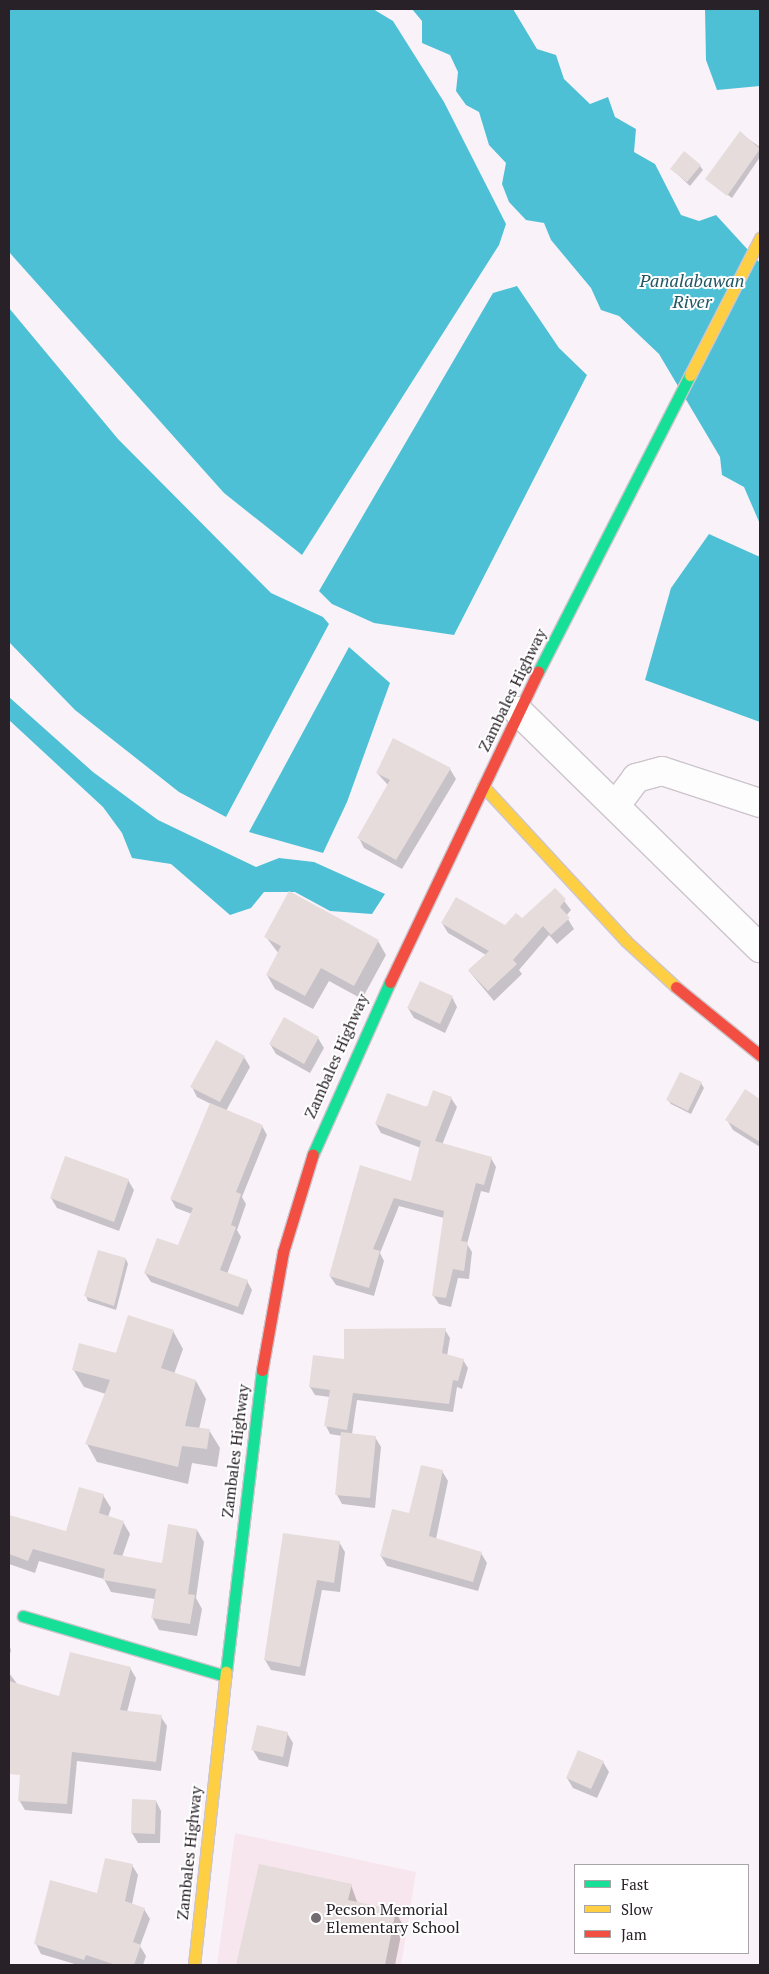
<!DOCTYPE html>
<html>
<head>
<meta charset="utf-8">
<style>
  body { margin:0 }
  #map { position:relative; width:769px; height:1974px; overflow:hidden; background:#f9f3f9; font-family:"PT Serif",serif }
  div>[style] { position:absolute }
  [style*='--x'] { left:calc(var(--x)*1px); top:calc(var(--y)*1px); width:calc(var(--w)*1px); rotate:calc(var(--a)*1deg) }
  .education>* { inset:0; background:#f7e6ed }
  .water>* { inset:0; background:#4ec0d6 }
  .shadow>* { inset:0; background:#0003 }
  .building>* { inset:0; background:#e6dcdc }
  .roads { filter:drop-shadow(1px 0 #ccc5cc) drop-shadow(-1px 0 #ccc5cc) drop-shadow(0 1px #ccc5cc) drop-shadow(0 -1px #ccc5cc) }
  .street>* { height:28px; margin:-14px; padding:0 14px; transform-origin:14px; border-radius:14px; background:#fefdfe }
  .fast>* { height:11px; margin:-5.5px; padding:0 5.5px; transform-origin:5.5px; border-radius:5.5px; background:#16e098 }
  .slow>* { height:11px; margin:-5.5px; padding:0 5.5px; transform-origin:5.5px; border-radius:5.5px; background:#ffcf43 }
  .jam>* { height:11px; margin:-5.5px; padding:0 5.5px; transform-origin:5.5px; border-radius:5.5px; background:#f24e42 }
  .dots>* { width:14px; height:14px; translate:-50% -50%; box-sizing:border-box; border:2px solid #fff; border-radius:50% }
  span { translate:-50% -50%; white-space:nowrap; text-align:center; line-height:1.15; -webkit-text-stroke:4px #fff; paint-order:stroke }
  .street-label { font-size:16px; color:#282128 }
  .poi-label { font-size:16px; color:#282128 }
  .left { translate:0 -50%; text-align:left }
  .water-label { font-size:18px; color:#205763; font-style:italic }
  .frame { position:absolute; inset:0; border:10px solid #282128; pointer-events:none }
  .legend { position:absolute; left:574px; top:1864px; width:175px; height:90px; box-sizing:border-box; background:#fff; border:1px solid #a9a6a9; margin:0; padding:6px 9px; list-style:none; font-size:15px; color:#282128 }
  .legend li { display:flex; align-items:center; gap:10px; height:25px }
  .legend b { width:25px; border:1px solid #a9a6a9 }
</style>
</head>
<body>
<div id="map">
  <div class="education">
    <i style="clip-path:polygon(235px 1833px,416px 1872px,401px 1965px,217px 1965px)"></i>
  </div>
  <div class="water">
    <i style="clip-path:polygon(9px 9px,373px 9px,393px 21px,444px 102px,506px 224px,499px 245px,302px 555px,224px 493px,9px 252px)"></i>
    <i style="clip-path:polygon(412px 9px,513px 9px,537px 49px,556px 55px,564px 79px,590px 104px,608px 97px,615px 117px,636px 129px,634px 152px,655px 164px,681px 215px,699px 221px,716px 215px,760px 263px,760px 524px,744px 487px,722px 475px,720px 457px,659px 354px,619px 316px,601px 310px,591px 288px,551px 240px,544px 223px,526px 220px,509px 202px,502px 184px,506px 163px,489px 145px,479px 112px,466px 105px,456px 91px,458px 72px,450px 55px,422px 43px,422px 21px)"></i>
    <i style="clip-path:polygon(705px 9px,760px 9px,760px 86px,717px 90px,706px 60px)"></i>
    <i style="clip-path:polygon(517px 286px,559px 348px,587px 375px,454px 635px,374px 623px,332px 604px,319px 591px,493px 293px)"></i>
    <i style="clip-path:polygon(9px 308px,118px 439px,271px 593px,323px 617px,329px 624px,226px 817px,179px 792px,75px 710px,9px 642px)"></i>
    <i style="clip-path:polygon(709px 534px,760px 557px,760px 722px,645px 680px,671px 588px)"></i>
    <i style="clip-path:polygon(349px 647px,390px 683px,347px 802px,323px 853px,249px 832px)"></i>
    <i style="clip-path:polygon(9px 697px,93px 772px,158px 820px,256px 867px,279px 858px,314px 862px,385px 894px,372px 914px,330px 911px,295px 892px,264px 892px,251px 908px,230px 915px,171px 864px,132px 858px,122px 833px,103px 807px,9px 720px)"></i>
  </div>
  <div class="shadow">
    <i style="clip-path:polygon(740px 133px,760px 147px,760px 157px,732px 198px,706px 179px)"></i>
    <i style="clip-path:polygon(700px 166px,703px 170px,690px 186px,672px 169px)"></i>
    <i style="clip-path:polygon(450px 769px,456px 779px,402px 869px,364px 848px,359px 838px,388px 785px,377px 773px)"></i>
    <i style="clip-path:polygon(555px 889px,571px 910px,566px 916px,574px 929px,557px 944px,549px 935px,519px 970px,522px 974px,494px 1001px,469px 971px,486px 955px,448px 933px,442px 923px,505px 927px,522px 920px)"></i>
    <i style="clip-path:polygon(266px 937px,378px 941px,386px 955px,362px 999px,329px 981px,313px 1009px,275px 989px,267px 975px,279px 954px)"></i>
    <i style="clip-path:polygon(452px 997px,457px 1007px,445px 1033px,414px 1018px,408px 1008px)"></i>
    <i style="clip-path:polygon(318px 1038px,324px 1048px,310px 1073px,276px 1054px,270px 1044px)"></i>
    <i style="clip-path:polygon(244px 1057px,250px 1067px,226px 1111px,262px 1126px,267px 1135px,242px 1197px,246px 1204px,237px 1230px,241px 1237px,227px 1274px,247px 1281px,252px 1290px,243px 1315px,151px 1282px,145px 1273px,179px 1247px,192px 1214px,176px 1208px,171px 1199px,211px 1104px,197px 1097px,192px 1087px)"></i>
    <i style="clip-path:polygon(701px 1083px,704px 1088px,691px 1114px,671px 1104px,668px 1100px)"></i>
    <i style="clip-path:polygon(745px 1091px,760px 1101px,760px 1147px,733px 1130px,727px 1120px)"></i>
    <i style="clip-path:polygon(451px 1098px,457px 1107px,442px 1145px,491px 1158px,496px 1167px,489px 1193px,481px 1191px,467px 1244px,472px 1252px,469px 1279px,458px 1278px,451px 1307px,439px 1304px,433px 1295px,444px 1218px,399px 1206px,380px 1253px,384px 1261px,374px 1296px,336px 1285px,330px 1276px,361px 1167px,412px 1183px,421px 1148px,381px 1133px,376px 1124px)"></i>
    <i style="clip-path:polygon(128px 1180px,134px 1190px,119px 1231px,57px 1208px,51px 1198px)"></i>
    <i style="clip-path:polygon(126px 1259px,128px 1264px,116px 1310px,88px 1301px,86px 1296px)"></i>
    <i style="clip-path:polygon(445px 1330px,450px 1338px,447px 1356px,463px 1360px,468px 1368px,462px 1389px,457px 1387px,453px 1412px,357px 1400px,352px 1434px,375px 1437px,381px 1447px,375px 1508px,342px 1504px,337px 1495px,342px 1436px,330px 1434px,326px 1426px,330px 1397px,315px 1395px,310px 1387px,346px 1360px)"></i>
    <i style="clip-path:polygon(173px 1331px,183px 1349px,174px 1374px,196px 1381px,206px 1399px,199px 1429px,209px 1430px,220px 1448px,217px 1467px,192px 1463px,188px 1484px,97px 1462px,87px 1444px,106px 1394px,84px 1387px,73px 1369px)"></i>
    <i style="clip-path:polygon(442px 1471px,448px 1481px,436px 1539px,481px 1553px,487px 1563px,478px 1591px,387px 1566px,381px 1556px)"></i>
    <i style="clip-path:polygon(103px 1495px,111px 1508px,108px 1517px,123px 1522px,130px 1534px,122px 1557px,163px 1564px,197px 1530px,204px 1542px,196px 1598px,202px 1609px,197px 1636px,159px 1630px,152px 1617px,155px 1599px,111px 1592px,104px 1579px,39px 1561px,35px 1573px,9px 1564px,9px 1519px,67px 1533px)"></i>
    <i style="clip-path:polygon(339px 1542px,345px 1552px,340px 1592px,322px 1590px,305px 1676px,271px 1670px,265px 1660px)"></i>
    <i style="clip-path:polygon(9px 1645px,11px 1650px,9px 1658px)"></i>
    <i style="clip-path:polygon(130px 1668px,136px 1678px,127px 1712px,161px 1717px,167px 1726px,161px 1771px,77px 1761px,72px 1814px,25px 1810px,19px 1800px,26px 1730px,13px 1727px,9px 1720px,9px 1673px,18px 1685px,60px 1697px)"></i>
    <i style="clip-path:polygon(287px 1733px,293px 1743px,288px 1767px,259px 1760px,253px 1750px)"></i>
    <i style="clip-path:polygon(603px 1762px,609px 1772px,597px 1798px,573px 1788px,567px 1778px)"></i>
    <i style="clip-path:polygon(156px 1801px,161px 1811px,160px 1843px,138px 1843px,132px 1833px)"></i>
    <i style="clip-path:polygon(132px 1865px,138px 1875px,132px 1904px,144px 1909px,150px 1919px,140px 1946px,146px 1956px,143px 1965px,78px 1965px,41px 1954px,36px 1944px)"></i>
    <i style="clip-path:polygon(260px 1865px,351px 1885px,358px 1904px,395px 1911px,403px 1925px,395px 1965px,237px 1965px)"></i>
  </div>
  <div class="building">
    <i style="clip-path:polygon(740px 131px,760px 149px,727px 196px,705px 179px)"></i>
    <i style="clip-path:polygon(684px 151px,701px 165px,687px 182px,670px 169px)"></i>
    <i style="clip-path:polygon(393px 738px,451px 768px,396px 860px,357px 838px,390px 780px,376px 773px)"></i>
    <i style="clip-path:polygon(555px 888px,566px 899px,560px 907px,570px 918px,551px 935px,543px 926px,513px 960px,517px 964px,488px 991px,468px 970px,489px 951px,441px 923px,456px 897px,505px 925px,516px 913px,522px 918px)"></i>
    <i style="clip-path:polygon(289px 891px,379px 940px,354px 986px,321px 968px,305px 996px,266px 975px,281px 946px,264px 937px)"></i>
    <i style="clip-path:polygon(420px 981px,453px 996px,440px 1024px,407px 1008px)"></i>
    <i style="clip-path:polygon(284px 1017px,319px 1037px,304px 1064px,269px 1044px)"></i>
    <i style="clip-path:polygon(216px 1040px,245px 1056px,220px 1102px,190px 1087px)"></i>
    <i style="clip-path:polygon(680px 1072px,702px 1082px,688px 1111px,666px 1100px)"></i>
    <i style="clip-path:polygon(745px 1089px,760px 1099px,760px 1142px,725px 1120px)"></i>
    <i style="clip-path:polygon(433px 1090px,452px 1097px,435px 1141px,492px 1157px,484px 1185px,476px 1183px,461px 1241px,468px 1242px,464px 1271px,453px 1269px,446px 1298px,432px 1296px,444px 1211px,394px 1198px,373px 1249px,380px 1251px,369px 1288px,329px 1276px,360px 1165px,411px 1181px,421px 1141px,375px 1124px,387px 1093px,427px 1107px)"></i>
    <i style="clip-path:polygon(210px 1103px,263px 1125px,236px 1192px,241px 1194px,231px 1225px,236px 1227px,220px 1270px,248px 1280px,238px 1307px,144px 1273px,157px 1238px,178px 1245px,193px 1208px,170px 1199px)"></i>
    <i style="clip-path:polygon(65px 1156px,129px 1179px,114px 1222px,50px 1198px)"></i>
    <i style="clip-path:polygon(98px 1250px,126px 1258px,114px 1306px,84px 1296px)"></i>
    <i style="clip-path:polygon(128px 1315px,174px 1330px,161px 1368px,196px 1380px,185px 1426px,210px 1429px,207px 1449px,182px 1446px,178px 1467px,85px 1444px,110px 1380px,72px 1370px,79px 1343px,116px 1353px)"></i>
    <i style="clip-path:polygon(446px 1328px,442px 1353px,464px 1359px,458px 1381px,453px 1380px,449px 1404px,353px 1393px,347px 1430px,324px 1426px,330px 1390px,309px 1387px,313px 1355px,344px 1359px,344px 1329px)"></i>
    <i style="clip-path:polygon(341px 1432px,376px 1436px,370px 1498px,335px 1495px)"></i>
    <i style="clip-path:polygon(421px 1465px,443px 1470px,429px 1536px,482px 1552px,473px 1582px,380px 1556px,392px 1509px,409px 1513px)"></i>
    <i style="clip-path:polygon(79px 1487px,104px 1494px,99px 1513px,124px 1521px,113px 1554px,162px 1563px,168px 1524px,197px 1529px,188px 1594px,195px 1595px,190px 1624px,151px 1618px,156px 1589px,103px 1580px,105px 1569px,33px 1549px,28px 1561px,9px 1554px,9px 1515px,66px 1531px)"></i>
    <i style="clip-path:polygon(283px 1533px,340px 1541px,334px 1583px,317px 1580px,300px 1667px,264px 1660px)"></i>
    <i style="clip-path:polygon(70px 1652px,131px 1667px,120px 1710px,162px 1715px,156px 1762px,72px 1752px,67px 1804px,18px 1801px,20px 1775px,9px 1774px,9px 1681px,59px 1696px)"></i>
    <i style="clip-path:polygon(257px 1725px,288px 1732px,283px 1757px,251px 1750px)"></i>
    <i style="clip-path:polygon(578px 1750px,604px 1761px,591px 1789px,566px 1778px)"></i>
    <i style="clip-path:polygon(132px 1799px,156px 1800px,155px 1834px,131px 1833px)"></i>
    <i style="clip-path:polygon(105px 1858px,133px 1864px,125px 1901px,145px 1908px,133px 1942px,141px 1945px,134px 1965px,116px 1965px,86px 1955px,84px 1960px,34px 1944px,50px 1880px,97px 1893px)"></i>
    <i style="clip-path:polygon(259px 1864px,352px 1884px,348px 1900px,396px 1910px,385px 1965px,236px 1965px)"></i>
  </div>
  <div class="roads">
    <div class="street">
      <i style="--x:518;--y:711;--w:339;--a:44.4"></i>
      <i style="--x:616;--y:805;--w:34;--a:-53"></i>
      <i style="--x:636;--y:778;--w:27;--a:-15"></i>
      <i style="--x:662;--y:771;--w:103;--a:18.1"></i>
    </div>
    <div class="fast">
      <i style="--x:538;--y:672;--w:334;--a:-62.9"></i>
      <i style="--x:313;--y:1154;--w:188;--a:-65.9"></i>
      <i style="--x:23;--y:1616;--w:211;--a:16.5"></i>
      <i style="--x:226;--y:1672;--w:304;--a:-83.2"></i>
    </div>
    <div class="slow">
      <i style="--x:690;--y:375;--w:154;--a:-62.9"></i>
      <i style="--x:483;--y:786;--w:211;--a:47.3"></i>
      <i style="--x:626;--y:941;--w:68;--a:42.6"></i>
      <i style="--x:194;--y:1965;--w:295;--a:-83.8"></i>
    </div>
    <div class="jam">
      <i style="--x:390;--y:982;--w:344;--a:-64.5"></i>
      <i style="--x:676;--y:987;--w:108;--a:39"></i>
      <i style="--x:262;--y:1370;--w:120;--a:-79.9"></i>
      <i style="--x:283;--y:1252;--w:102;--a:-73"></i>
    </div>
  </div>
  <div class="dots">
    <i style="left:316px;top:1918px;background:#716a71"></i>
  </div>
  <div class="street-label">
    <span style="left:512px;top:690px;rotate:-64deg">Zambales Highway</span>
    <span style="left:336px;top:1056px;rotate:-66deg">Zambales Highway</span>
    <span style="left:235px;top:1451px;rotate:-83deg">Zambales Highway</span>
    <span style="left:189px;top:1853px;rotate:-84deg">Zambales Highway</span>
  </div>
  <div class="poi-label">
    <span class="left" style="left:326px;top:1918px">Pecson Memorial<br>Elementary School</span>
  </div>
  <div class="water-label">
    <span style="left:692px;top:291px">Panalabawan<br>River</span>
  </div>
  <div class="frame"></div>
  <ul class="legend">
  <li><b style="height:6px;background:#16e098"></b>Fast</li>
  <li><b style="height:6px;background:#ffcf43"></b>Slow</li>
  <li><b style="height:6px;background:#f24e42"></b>Jam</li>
  </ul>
</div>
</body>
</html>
